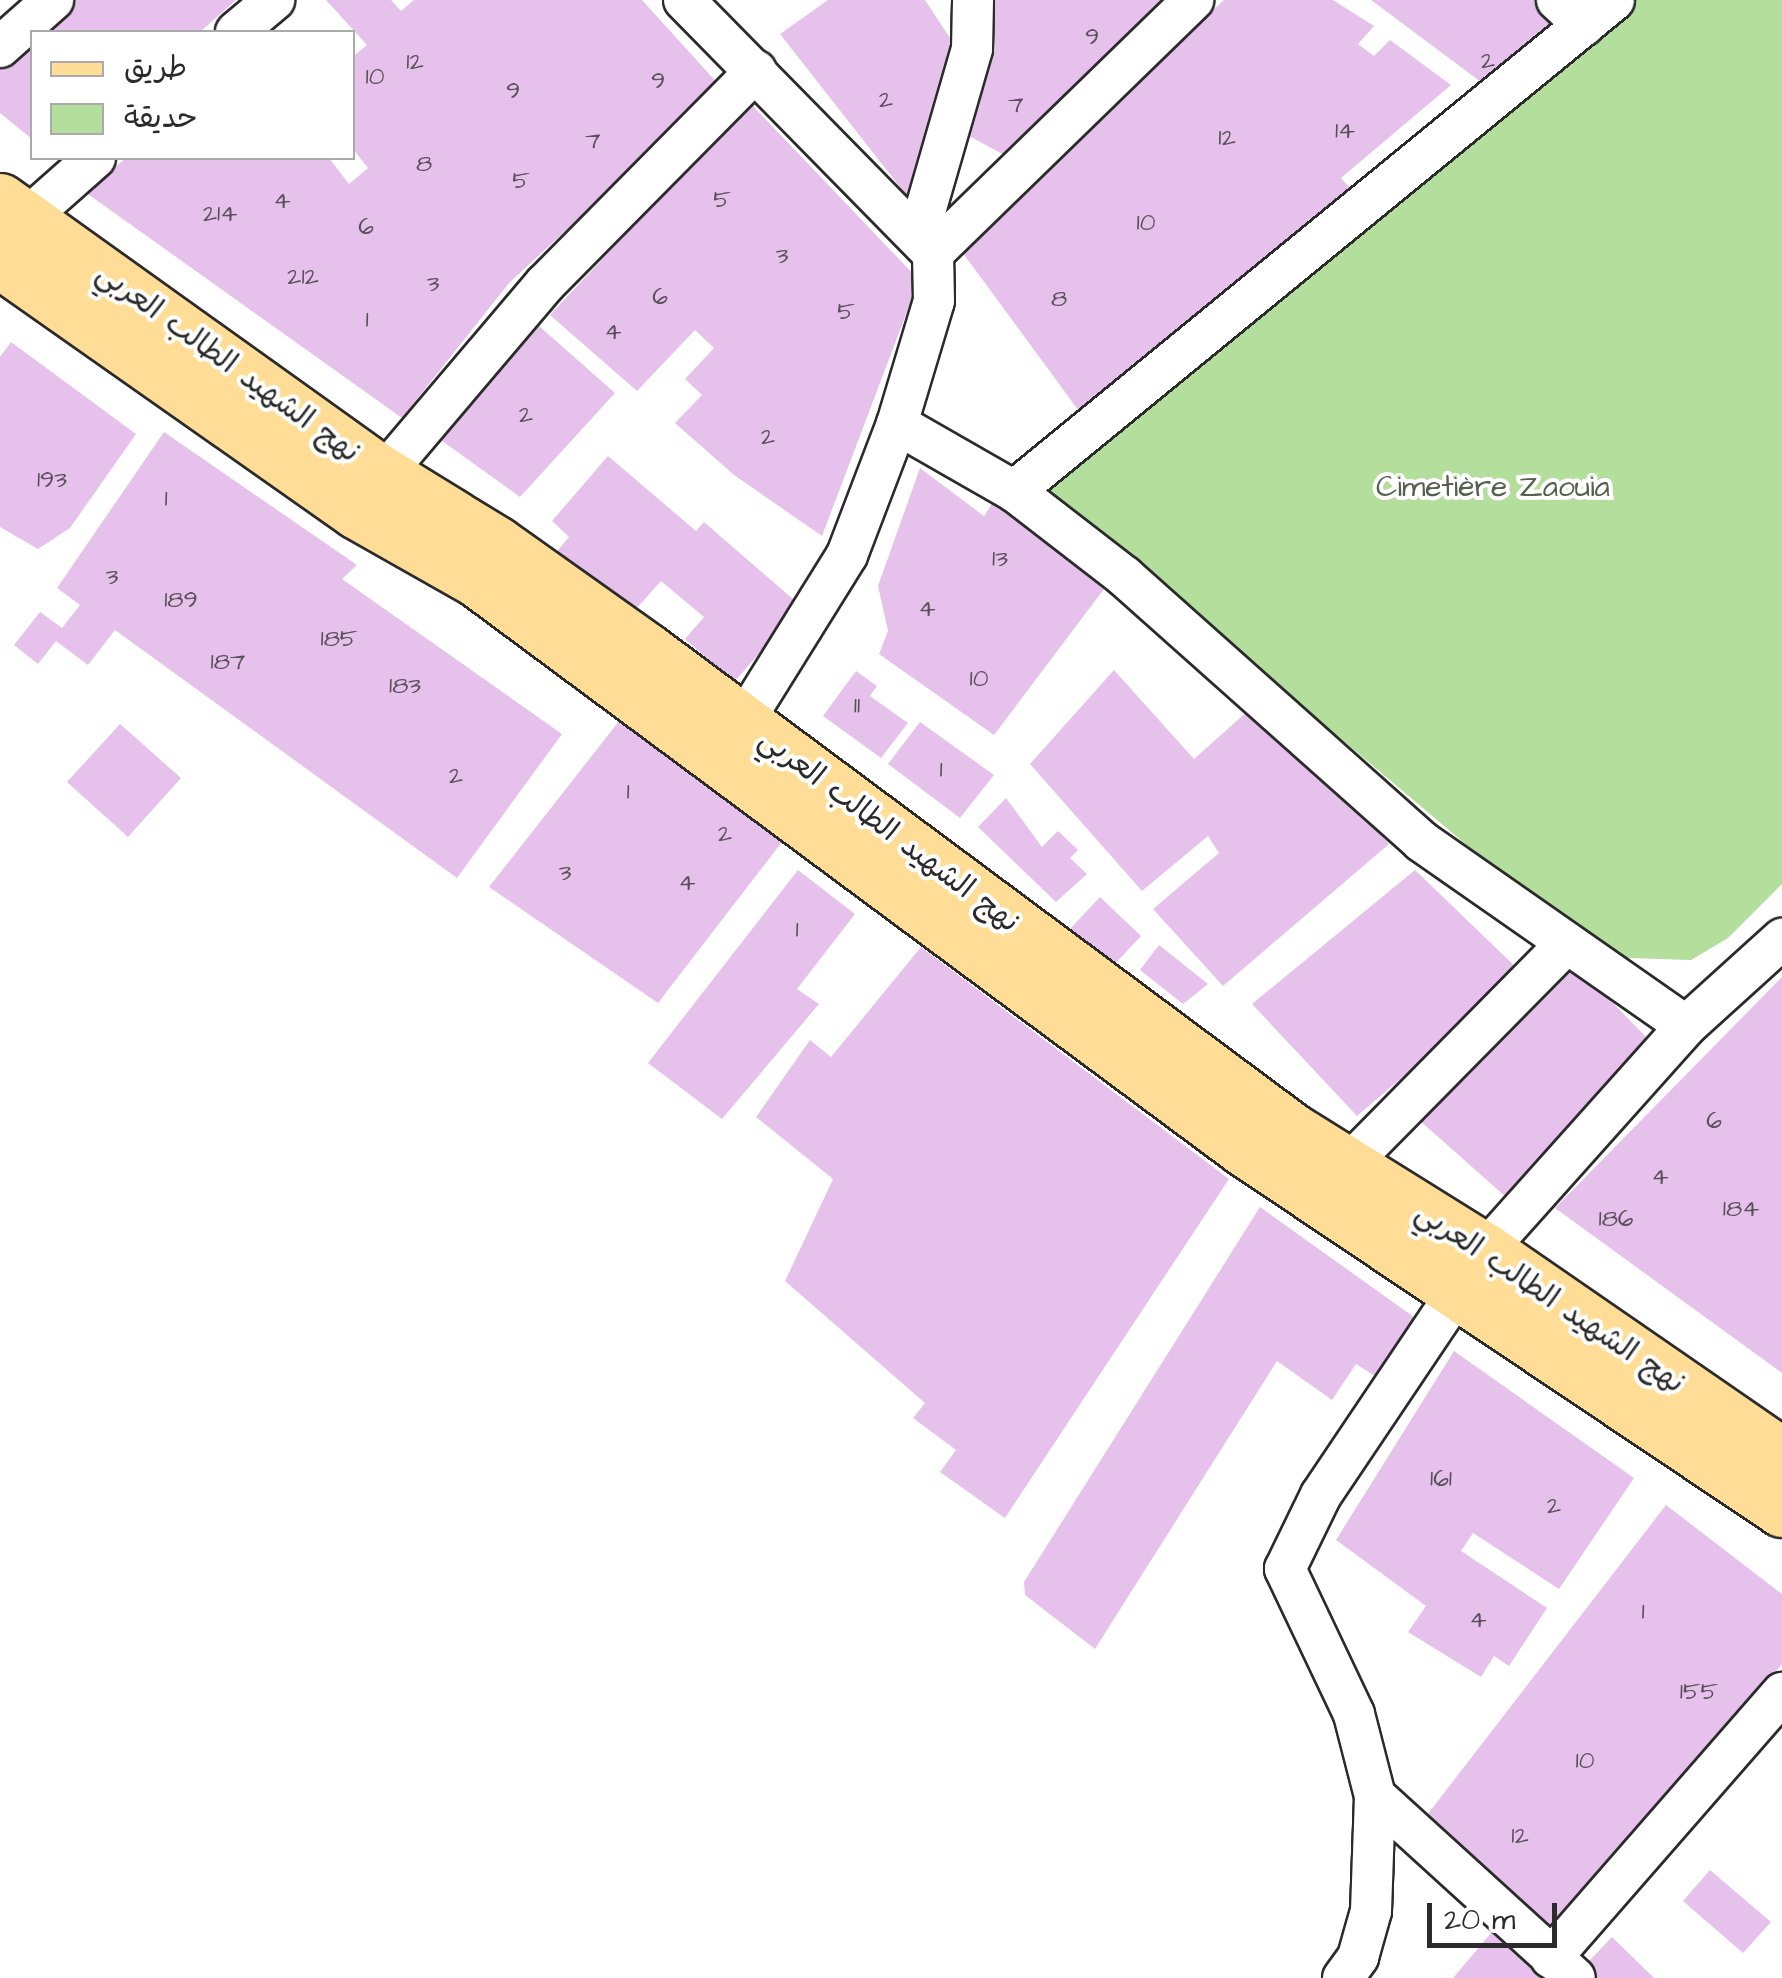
<!DOCTYPE html>
<html>
<head>
<meta charset="utf-8">
<style>
  body { margin:0 }
  #map { position:relative; width:1782px; height:1978px; overflow:hidden; background:#fff; font-family:"Architects Daughter","Playpen Sans Arabic",sans-serif }
  div>[style] { position:absolute }
  [style*='--x'] { left:calc(var(--x)*1px); top:calc(var(--y)*1px); width:calc(var(--w)*1px); rotate:calc(var(--a)*1deg) }
  .green>* { inset:0; background:#b3de9c }
  .building>* { inset:0; background:#e6c1eb }
  .roads { filter:drop-shadow(2px 0 #2b2b2b) drop-shadow(-2px 0 #2b2b2b) drop-shadow(0 2px #2b2b2b) drop-shadow(0 -2px #2b2b2b) }
  .minor>* { height:40px; margin:-20px; padding:0 20px; transform-origin:20px; border-radius:20px; background:#fff }
  .primary>* { height:55px; margin:-27.5px; padding:0 27.5px; transform-origin:27.5px; border-radius:27.5px; background:#ffdd96 }
  span { translate:-50% -50%; white-space:nowrap; text-align:center; line-height:1.15; -webkit-text-stroke:8px #fff; paint-order:stroke }
  .number-label { font-size:25px; color:#5a505b }
  .number-label span { -webkit-text-stroke-width:0 }
  .street-label { font-size:30px; color:#2b2b2b }
  .park-label { font-size:30px; color:#54614d }
  .legend { position:absolute; left:30px; top:30px; width:325px; height:130px; box-sizing:border-box; background:#fff; border:2px solid #aaa; margin:0; padding:12px 18px; list-style:none; font-size:30px; color:#2b2b2b }
  .legend li { display:flex; align-items:center; gap:20px; height:50px }
  .legend b { width:50px; border:2px solid #aaa }
  .scale { position:absolute; left:1427px; top:1903px; width:130px; height:45px; box-sizing:border-box; border:5px solid #2b2b2b; border-top:0; padding-left:12px; font-size:30px; line-height:35px; white-space:nowrap; color:#2b2b2b; -webkit-text-stroke:8px #fff; paint-order:stroke }
</style>
</head>
<body>
<div id="map">
  <div class="green">
    <i style="clip-path:polygon(1625px 0,1782px 0,1782px 884px,1728px 938px,1691px 960px,1599px 957px,1041px 485px)"></i>
  </div>
  <div class="building">
    <i style="clip-path:polygon(70px 0,236px 0,200px 32px,33px 32px)"></i>
    <i style="clip-path:polygon(326px 0,391px 0,401px 11px,414px 0,642px 0,721px 87px,509px 283px,402px 418px,85px 192px,126px 158px,329px 158px,349px 184px,368px 168px,352px 148px,352px 57px,367px 45px)"></i>
    <i style="clip-path:polygon(828px 0,925px 0,958px 50px,919px 160px,926px 168px,907px 196px,780px 34px)"></i>
    <i style="clip-path:polygon(990px 0,1167px 0,1006px 156px,969px 136px)"></i>
    <i style="clip-path:polygon(1224px 0,1333px 0,1374px 26px,1358px 44px,1374px 56px,1390px 40px,1451px 85px,1341px 178px,1356px 195px,1084px 418px,957px 245px)"></i>
    <i style="clip-path:polygon(1371px 0,1537px 0,1562px 23px,1493px 91px)"></i>
    <i style="clip-path:polygon(32px 33px,32px 139px,0 113px,0 65px)"></i>
    <i style="clip-path:polygon(749px 102px,919px 280px,822px 536px,734px 475px,675px 423px,702px 395px,685px 379px,714px 348px,695px 330px,637px 391px,550px 315px)"></i>
    <i style="clip-path:polygon(539px 326px,615px 393px,520px 497px,438px 438px)"></i>
    <i style="clip-path:polygon(11px 342px,136px 434px,70px 528px,38px 549px,0 527px,0 357px)"></i>
    <i style="clip-path:polygon(164px 432px,357px 565px,342px 579px,562px 734px,457px 878px,115px 630px,88px 665px,56px 641px,38px 664px,14px 645px,40px 612px,62px 628px,80px 605px,57px 588px)"></i>
    <i style="clip-path:polygon(608px 456px,696px 531px,704px 522px,801px 606px,734px 682px,685px 639px,704px 617px,661px 581px,627px 619px,554px 555px,569px 537px,552px 521px)"></i>
    <i style="clip-path:polygon(920px 468px,984px 516px,993px 502px,1107px 585px,994px 735px,879px 654px,888px 631px,878px 586px)"></i>
    <i style="clip-path:polygon(1114px 670px,1194px 759px,1259px 701px,1389px 844px,1223px 986px,1153px 909px,1219px 853px,1208px 836px,1142px 891px,1030px 764px)"></i>
    <i style="clip-path:polygon(856px 671px,877px 686px,870px 696px,908px 723px,881px 758px,823px 716px)"></i>
    <i style="clip-path:polygon(627px 711px,785px 838px,658px 1003px,489px 887px)"></i>
    <i style="clip-path:polygon(920px 722px,994px 775px,960px 818px,888px 764px)"></i>
    <i style="clip-path:polygon(120px 724px,181px 778px,128px 837px,67px 782px)"></i>
    <i style="clip-path:polygon(1006px 798px,1042px 847px,1058px 831px,1078px 850px,1070px 858px,1087px 874px,1056px 902px,978px 827px)"></i>
    <i style="clip-path:polygon(798px 870px,855px 914px,797px 989px,819px 1004px,722px 1119px,648px 1063px)"></i>
    <i style="clip-path:polygon(1415px 870px,1523px 974px,1357px 1116px,1252px 1004px)"></i>
    <i style="clip-path:polygon(1100px 897px,1141px 936px,1112px 967px,1070px 929px)"></i>
    <i style="clip-path:polygon(1159px 945px,1208px 984px,1183px 1004px,1140px 970px)"></i>
    <i style="clip-path:polygon(921px 947px,1229px 1179px,1005px 1518px,940px 1472px,956px 1450px,913px 1418px,925px 1403px,785px 1281px,833px 1179px,756px 1117px,810px 1040px,831px 1057px)"></i>
    <i style="clip-path:polygon(1572px 961px,1648px 1039px,1507px 1198px,1418px 1119px)"></i>
    <i style="clip-path:polygon(1782px 977px,1782px 1373px,1555px 1208px)"></i>
    <i style="clip-path:polygon(1260px 1207px,1418px 1320px,1378px 1378px,1356px 1364px,1332px 1400px,1277px 1361px,1095px 1649px,1025px 1595px,1024px 1582px)"></i>
    <i style="clip-path:polygon(1454px 1351px,1634px 1478px,1559px 1589px,1473px 1533px,1461px 1551px,1547px 1608px,1509px 1666px,1494px 1656px,1481px 1677px,1408px 1632px,1426px 1606px,1336px 1540px)"></i>
    <i style="clip-path:polygon(1666px 1505px,1782px 1594px,1782px 1664px,1686px 1780px,1546px 1928px,1424px 1819px)"></i>
    <i style="clip-path:polygon(1710px 1870px,1771px 1922px,1743px 1953px,1683px 1901px)"></i>
    <i style="clip-path:polygon(1492px 1932px,1549px 1978px,1453px 1978px)"></i>
    <i style="clip-path:polygon(1612px 1937px,1654px 1978px,1573px 1978px)"></i>
  </div>
  <div class="roads">
    <div class="minor">
      <i style="--x:684;--y:0;--w:355;--a:45.5"></i>
      <i style="--x:1557;--y:0;--w:37;--a:43"></i>
      <i style="--x:236;--y:32;--w:50;--a:-40.1"></i>
      <i style="--x:0;--y:47;--w:71;--a:-41.6"></i>
      <i style="--x:26;--y:219;--w:92;--a:-41.5"></i>
      <i style="--x:918;--y:236;--w:195;--a:-73.9"></i>
      <i style="--x:972;--y:49;--w:49;--a:-88.8"></i>
      <i style="--x:897;--y:424;--w:135;--a:29.8"></i>
      <i style="--x:1014;--y:491;--w:139;--a:37.7"></i>
      <i style="--x:1124;--y:576;--w:398;--a:41.7"></i>
      <i style="--x:1421;--y:841;--w:323;--a:34.9"></i>
      <i style="--x:1014;--y:491;--w:775;--a:-39.29"></i>
      <i style="--x:366;--y:495;--w:277;--a:-49.7"></i>
      <i style="--x:545;--y:284;--w:300;--a:-45.3"></i>
      <i style="--x:730;--y:743;--w:221;--a:-58.1"></i>
      <i style="--x:847;--y:555;--w:140;--a:-69.1"></i>
      <i style="--x:897;--y:424;--w:128;--a:-73.3"></i>
      <i style="--x:934;--y:301;--w:48;--a:-91.2"></i>
      <i style="--x:933;--y:253;--w:363;--a:-44.2"></i>
      <i style="--x:1348;--y:1165;--w:308;--a:-45.4"></i>
      <i style="--x:1375;--y:1796;--w:270;--a:42.3"></i>
      <i style="--x:1551;--y:1958;--w:352;--a:-48.9"></i>
      <i style="--x:1343;--y:1978;--w:26;--a:-54"></i>
      <i style="--x:1358;--y:1957;--w:48;--a:-74.2"></i>
      <i style="--x:1371;--y:1911;--w:115;--a:-88"></i>
      <i style="--x:1375;--y:1796;--w:85;--a:-104.4"></i>
      <i style="--x:1354;--y:1714;--w:161;--a:-115.4"></i>
      <i style="--x:1285;--y:1569;--w:82;--a:-64.1"></i>
      <i style="--x:1321;--y:1495;--w:294;--a:-56.1"></i>
      <i style="--x:1485;--y:1251;--w:302;--a:-48.2"></i>
      <i style="--x:1686;--y:1026;--w:130;--a:-42.2"></i>
    </div>
    <div class="primary">
      <i style="--x:0;--y:201;--w:466;--a:35.6"></i>
      <i style="--x:379;--y:472;--w:137;--a:31.6"></i>
      <i style="--x:496;--y:544;--w:186;--a:35.4"></i>
      <i style="--x:648;--y:652;--w:803;--a:36.64"></i>
      <i style="--x:1292;--y:1131;--w:227;--a:31.9"></i>
      <i style="--x:1485;--y:1251;--w:361;--a:34.6"></i>
      <i style="--x:0;--y:260;--w:436;--a:35.1"></i>
      <i style="--x:357;--y:511;--w:138;--a:29.5"></i>
      <i style="--x:477;--y:579;--w:955;--a:36.57"></i>
      <i style="--x:1244;--y:1148;--w:648;--a:33.86"></i>
    </div>
  </div>
  <div class="number-label">
    <span style="left:1092px;top:37px">9</span>
    <span style="left:1488px;top:61px">2</span>
    <span style="left:415px;top:62px">12</span>
    <span style="left:375px;top:77px">10</span>
    <span style="left:658px;top:81px">9</span>
    <span style="left:513px;top:91px">9</span>
    <span style="left:886px;top:100px">2</span>
    <span style="left:1016px;top:105px">7</span>
    <span style="left:1345px;top:131px">14</span>
    <span style="left:1227px;top:138px">12</span>
    <span style="left:593px;top:141px">7</span>
    <span style="left:424px;top:164px">8</span>
    <span style="left:521px;top:181px">5</span>
    <span style="left:722px;top:200px">5</span>
    <span style="left:282px;top:201px">4</span>
    <span style="left:220px;top:214px">214</span>
    <span style="left:1146px;top:223px">10</span>
    <span style="left:366px;top:227px">6</span>
    <span style="left:782px;top:256px">3</span>
    <span style="left:303px;top:277px">212</span>
    <span style="left:433px;top:284px">3</span>
    <span style="left:660px;top:297px">6</span>
    <span style="left:1059px;top:299px">8</span>
    <span style="left:846px;top:312px">5</span>
    <span style="left:367px;top:320px">1</span>
    <span style="left:613px;top:332px">4</span>
    <span style="left:526px;top:415px">2</span>
    <span style="left:768px;top:437px">2</span>
    <span style="left:52px;top:480px">193</span>
    <span style="left:166px;top:499px">1</span>
    <span style="left:1000px;top:559px">13</span>
    <span style="left:112px;top:577px">3</span>
    <span style="left:181px;top:600px">189</span>
    <span style="left:927px;top:609px">4</span>
    <span style="left:339px;top:639px">185</span>
    <span style="left:228px;top:662px">187</span>
    <span style="left:979px;top:679px">10</span>
    <span style="left:405px;top:686px">183</span>
    <span style="left:857px;top:706px">11</span>
    <span style="left:941px;top:770px">1</span>
    <span style="left:456px;top:776px">2</span>
    <span style="left:628px;top:792px">1</span>
    <span style="left:725px;top:834px">2</span>
    <span style="left:565px;top:873px">3</span>
    <span style="left:687px;top:883px">4</span>
    <span style="left:797px;top:930px">1</span>
    <span style="left:1714px;top:1121px">6</span>
    <span style="left:1660px;top:1177px">4</span>
    <span style="left:1741px;top:1209px">184</span>
    <span style="left:1616px;top:1219px">186</span>
    <span style="left:1441px;top:1479px">161</span>
    <span style="left:1554px;top:1506px">2</span>
    <span style="left:1643px;top:1612px">1</span>
    <span style="left:1478px;top:1620px">4</span>
    <span style="left:1699px;top:1692px">155</span>
    <span style="left:1585px;top:1761px">10</span>
    <span style="left:1520px;top:1836px">12</span>
  </div>
  <div class="street-label">
    <span style="left:228px;top:363px;rotate:36deg">نهج الشهيد الطالب العربي</span>
    <span style="left:889px;top:831px;rotate:37deg">نهج الشهيد الطالب العربي</span>
    <span style="left:1550px;top:1298px;rotate:34deg">نهج الشهيد الطالب العربي</span>
  </div>
  <div class="park-label">
    <span style="left:1493px;top:487px">Cimetière Zaouia</span>
  </div>
  <ul class="legend">
  <li><b style="height:12px;background:#ffdd96"></b>طريق</li>
  <li><b style="height:28px;background:#b3de9c"></b>حديقة</li>
  </ul>
  <div class="scale">20 m</div>
</div>
</body>
</html>
